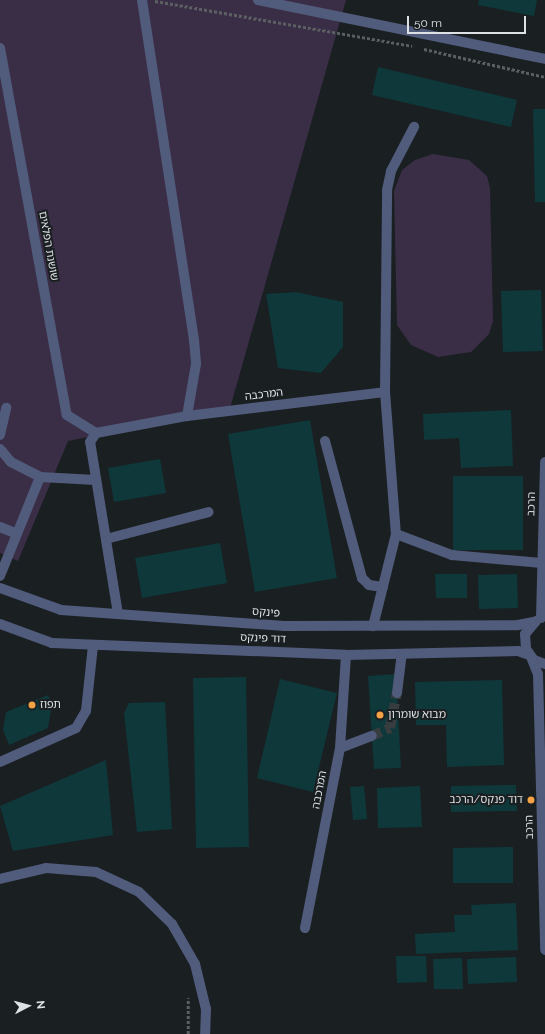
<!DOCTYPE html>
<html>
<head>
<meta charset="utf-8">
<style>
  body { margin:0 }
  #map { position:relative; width:545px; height:1034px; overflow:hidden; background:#1a1f22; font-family:Raleway,"Noto Sans Hebrew",sans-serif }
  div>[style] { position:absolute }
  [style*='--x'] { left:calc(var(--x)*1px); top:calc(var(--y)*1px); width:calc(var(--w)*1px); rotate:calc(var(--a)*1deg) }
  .green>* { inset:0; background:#3a2e47 }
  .building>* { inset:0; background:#0f383b }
  .minor-tunnel>* { height:10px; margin-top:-5px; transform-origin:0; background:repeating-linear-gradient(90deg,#373c3f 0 10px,transparent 0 15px) }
  .path>* { height:2.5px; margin-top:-1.25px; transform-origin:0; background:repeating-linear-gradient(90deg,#5b5f62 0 3px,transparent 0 5px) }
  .minor>* { height:10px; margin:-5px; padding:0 5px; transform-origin:5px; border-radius:5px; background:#515b7b }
  .dots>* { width:11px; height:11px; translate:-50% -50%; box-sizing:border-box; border:2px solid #1a1f22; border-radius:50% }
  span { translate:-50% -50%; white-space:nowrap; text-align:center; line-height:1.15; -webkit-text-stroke:4px #1a1f22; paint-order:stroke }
  .street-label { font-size:11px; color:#dee1e3 }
  .poi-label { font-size:11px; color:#dee1e3 }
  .left { translate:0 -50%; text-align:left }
  .right { translate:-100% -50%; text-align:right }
  .north { position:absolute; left:8px; top:986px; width:40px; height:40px; -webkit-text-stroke:3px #1a1f22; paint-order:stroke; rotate:84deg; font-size:11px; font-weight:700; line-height:16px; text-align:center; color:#dee1e3 }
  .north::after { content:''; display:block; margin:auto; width:14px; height:18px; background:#dee1e3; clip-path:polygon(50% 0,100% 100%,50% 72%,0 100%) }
  .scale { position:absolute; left:407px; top:16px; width:119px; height:18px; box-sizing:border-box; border:2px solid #dee1e3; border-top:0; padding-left:5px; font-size:12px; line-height:14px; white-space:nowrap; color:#dee1e3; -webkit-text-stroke:3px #1a1f22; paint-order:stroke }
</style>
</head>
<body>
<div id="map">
  <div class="green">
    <i style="clip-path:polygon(0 0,346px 0,230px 408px,68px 441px,18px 561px,0 553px)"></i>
    <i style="clip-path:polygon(433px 154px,469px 160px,487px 176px,490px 188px,493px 321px,489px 334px,471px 352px,438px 357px,411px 345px,397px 325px,394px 191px,402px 170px,415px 160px)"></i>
  </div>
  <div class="building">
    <i style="clip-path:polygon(479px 0,537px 0,534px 16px,478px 5px)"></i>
    <i style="clip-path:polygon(378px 67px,517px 100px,511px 127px,372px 95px)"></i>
    <i style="clip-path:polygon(533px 109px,545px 109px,545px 202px,535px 202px)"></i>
    <i style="clip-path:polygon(541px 290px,543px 351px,503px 352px,501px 291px)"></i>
    <i style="clip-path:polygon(296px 292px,343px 302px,343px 347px,321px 373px,278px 368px,266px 294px)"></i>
    <i style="clip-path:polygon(511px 410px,513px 466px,461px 468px,459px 438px,424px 440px,423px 414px)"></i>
    <i style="clip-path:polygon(310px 420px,337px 578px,255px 592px,228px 434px)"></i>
    <i style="clip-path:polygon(160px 459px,166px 493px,114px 502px,108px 468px)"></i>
    <i style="clip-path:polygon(453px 476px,523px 476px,523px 550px,453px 550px)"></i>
    <i style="clip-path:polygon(220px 543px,227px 583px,142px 598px,135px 558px)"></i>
    <i style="clip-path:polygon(435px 574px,467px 574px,467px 598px,436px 598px)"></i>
    <i style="clip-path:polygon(517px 574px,518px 608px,479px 609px,478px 575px)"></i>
    <i style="clip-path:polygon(396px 674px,401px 768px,374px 769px,368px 676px)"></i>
    <i style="clip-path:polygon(246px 677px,249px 847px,196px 848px,193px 678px)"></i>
    <i style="clip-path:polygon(280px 679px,337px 693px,313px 792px,257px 778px)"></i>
    <i style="clip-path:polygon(502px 680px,504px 765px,447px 767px,446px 725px,416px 725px,415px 682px)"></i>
    <i style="clip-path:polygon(48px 695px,52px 704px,48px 728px,9px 745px,3px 730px,6px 712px)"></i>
    <i style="clip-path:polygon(165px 702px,172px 829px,137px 832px,124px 713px,129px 703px)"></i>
    <i style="clip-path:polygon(106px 760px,113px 835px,13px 851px,0 806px)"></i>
    <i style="clip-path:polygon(516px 785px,517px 811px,451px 812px,451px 786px)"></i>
    <i style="clip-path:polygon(364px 786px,367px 819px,353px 820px,350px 787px)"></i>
    <i style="clip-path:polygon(420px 786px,422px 827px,378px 828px,377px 788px)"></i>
    <i style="clip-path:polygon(513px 847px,513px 883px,453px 883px,453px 848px)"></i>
    <i style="clip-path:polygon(516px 903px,518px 950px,416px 954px,415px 934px,455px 932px,454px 915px,472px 915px,471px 905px)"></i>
    <i style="clip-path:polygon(396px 956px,426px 956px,427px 982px,397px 983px)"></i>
    <i style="clip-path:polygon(516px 957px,517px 982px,468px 984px,467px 959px)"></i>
    <i style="clip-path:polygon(462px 958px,463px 989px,434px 989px,433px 959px)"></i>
  </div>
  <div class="minor-tunnel">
    <i style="--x:372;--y:736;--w:20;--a:-24"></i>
    <i style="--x:390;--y:728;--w:36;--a:-79"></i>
  </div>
  <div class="path">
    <i style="--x:155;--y:1;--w:261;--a:9.9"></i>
    <i style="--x:424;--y:49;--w:124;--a:13"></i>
    <i style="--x:188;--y:1034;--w:36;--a:-90"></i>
  </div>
  <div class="minor">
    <i style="--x:142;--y:0;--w:344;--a:81.3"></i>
    <i style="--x:194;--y:340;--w:24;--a:85"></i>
    <i style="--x:196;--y:364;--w:53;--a:99.8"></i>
    <i style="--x:258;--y:0;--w:293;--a:11.6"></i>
    <i style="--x:0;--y:48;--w:373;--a:79.7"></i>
    <i style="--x:67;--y:415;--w:34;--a:32"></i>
    <i style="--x:385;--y:392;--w:202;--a:-89.4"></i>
    <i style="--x:387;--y:190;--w:19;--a:-78"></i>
    <i style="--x:391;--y:171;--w:50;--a:-62.4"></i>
    <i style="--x:0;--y:435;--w:28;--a:-77"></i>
    <i style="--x:325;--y:441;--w:142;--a:74.9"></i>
    <i style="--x:362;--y:578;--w:10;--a:45"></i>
    <i style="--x:369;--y:585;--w:14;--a:8"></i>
    <i style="--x:0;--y:449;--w:17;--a:50"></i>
    <i style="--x:11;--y:462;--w:33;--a:27"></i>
    <i style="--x:40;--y:477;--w:56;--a:3.1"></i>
    <i style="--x:0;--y:527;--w:18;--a:22"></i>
    <i style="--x:396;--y:534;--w:60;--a:20.6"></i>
    <i style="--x:452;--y:555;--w:90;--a:5.1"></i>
    <i style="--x:106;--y:539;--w:106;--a:-14.7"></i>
    <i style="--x:0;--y:576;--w:107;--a:-68"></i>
    <i style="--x:0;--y:588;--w:65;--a:19.8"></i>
    <i style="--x:61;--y:610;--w:224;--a:4.1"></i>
    <i style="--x:284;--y:626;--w:234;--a:-0.2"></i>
    <i style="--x:518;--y:625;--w:16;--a:-11"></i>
    <i style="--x:118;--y:614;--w:174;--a:-99.2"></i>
    <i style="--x:90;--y:442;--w:11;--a:-56"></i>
    <i style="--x:96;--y:433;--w:93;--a:-10.6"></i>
    <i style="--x:187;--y:416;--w:199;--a:-6.9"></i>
    <i style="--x:385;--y:392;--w:142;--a:85.6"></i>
    <i style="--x:396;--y:534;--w:95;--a:104"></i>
    <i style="--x:541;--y:618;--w:156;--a:-88.5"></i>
    <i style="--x:536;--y:621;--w:17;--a:130"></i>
    <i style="--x:525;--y:634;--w:15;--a:86"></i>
    <i style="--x:526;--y:649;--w:14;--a:54"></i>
    <i style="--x:534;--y:660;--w:12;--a:20"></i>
    <i style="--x:0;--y:624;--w:55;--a:20.1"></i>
    <i style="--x:52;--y:643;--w:294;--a:2.3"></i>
    <i style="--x:346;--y:655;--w:172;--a:-1.3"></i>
    <i style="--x:518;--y:651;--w:12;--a:20"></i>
    <i style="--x:531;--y:657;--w:18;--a:68"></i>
    <i style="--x:538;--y:674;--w:276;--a:88.5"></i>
    <i style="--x:397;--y:693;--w:39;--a:-83"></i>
    <i style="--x:340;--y:748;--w:34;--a:-21"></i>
    <i style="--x:0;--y:762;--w:83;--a:-24.1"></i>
    <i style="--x:76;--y:728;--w:20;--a:-60"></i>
    <i style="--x:86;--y:711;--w:66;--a:-83.9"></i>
    <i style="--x:0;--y:879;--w:47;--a:-13.4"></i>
    <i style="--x:46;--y:868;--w:50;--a:4.6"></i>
    <i style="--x:96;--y:872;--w:47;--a:24.9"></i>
    <i style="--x:139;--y:892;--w:46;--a:44.1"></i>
    <i style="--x:172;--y:924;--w:46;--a:60.1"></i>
    <i style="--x:195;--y:964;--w:46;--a:76.3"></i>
    <i style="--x:206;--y:1009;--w:25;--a:92"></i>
    <i style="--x:305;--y:928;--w:183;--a:-79"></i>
    <i style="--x:340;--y:748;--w:93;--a:-86.3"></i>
  </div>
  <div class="dots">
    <i style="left:32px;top:705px;background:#f5a246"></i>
    <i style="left:380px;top:715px;background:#f5a246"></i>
    <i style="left:531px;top:800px;background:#f5a246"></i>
  </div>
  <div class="street-label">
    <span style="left:48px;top:246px;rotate:80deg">שושנת הפלאים</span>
    <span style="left:264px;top:395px;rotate:-7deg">המרכבה</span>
    <span style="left:532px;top:504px;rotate:-88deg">הרכב</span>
    <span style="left:266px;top:613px;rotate:4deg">פינקס</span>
    <span style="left:263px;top:639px;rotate:2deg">דוד פינקס</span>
    <span style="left:320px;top:790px;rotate:-79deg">המרכבה</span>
    <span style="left:530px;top:827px;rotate:-91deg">הרכב</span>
  </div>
  <div class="poi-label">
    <span class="left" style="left:40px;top:705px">תפוז</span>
    <span class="left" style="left:388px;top:715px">מבוא שומרון</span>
    <span class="right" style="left:523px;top:800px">דוד פנקס/הרכב</span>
  </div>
  <div class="north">N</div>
  <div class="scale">50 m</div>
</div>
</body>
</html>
